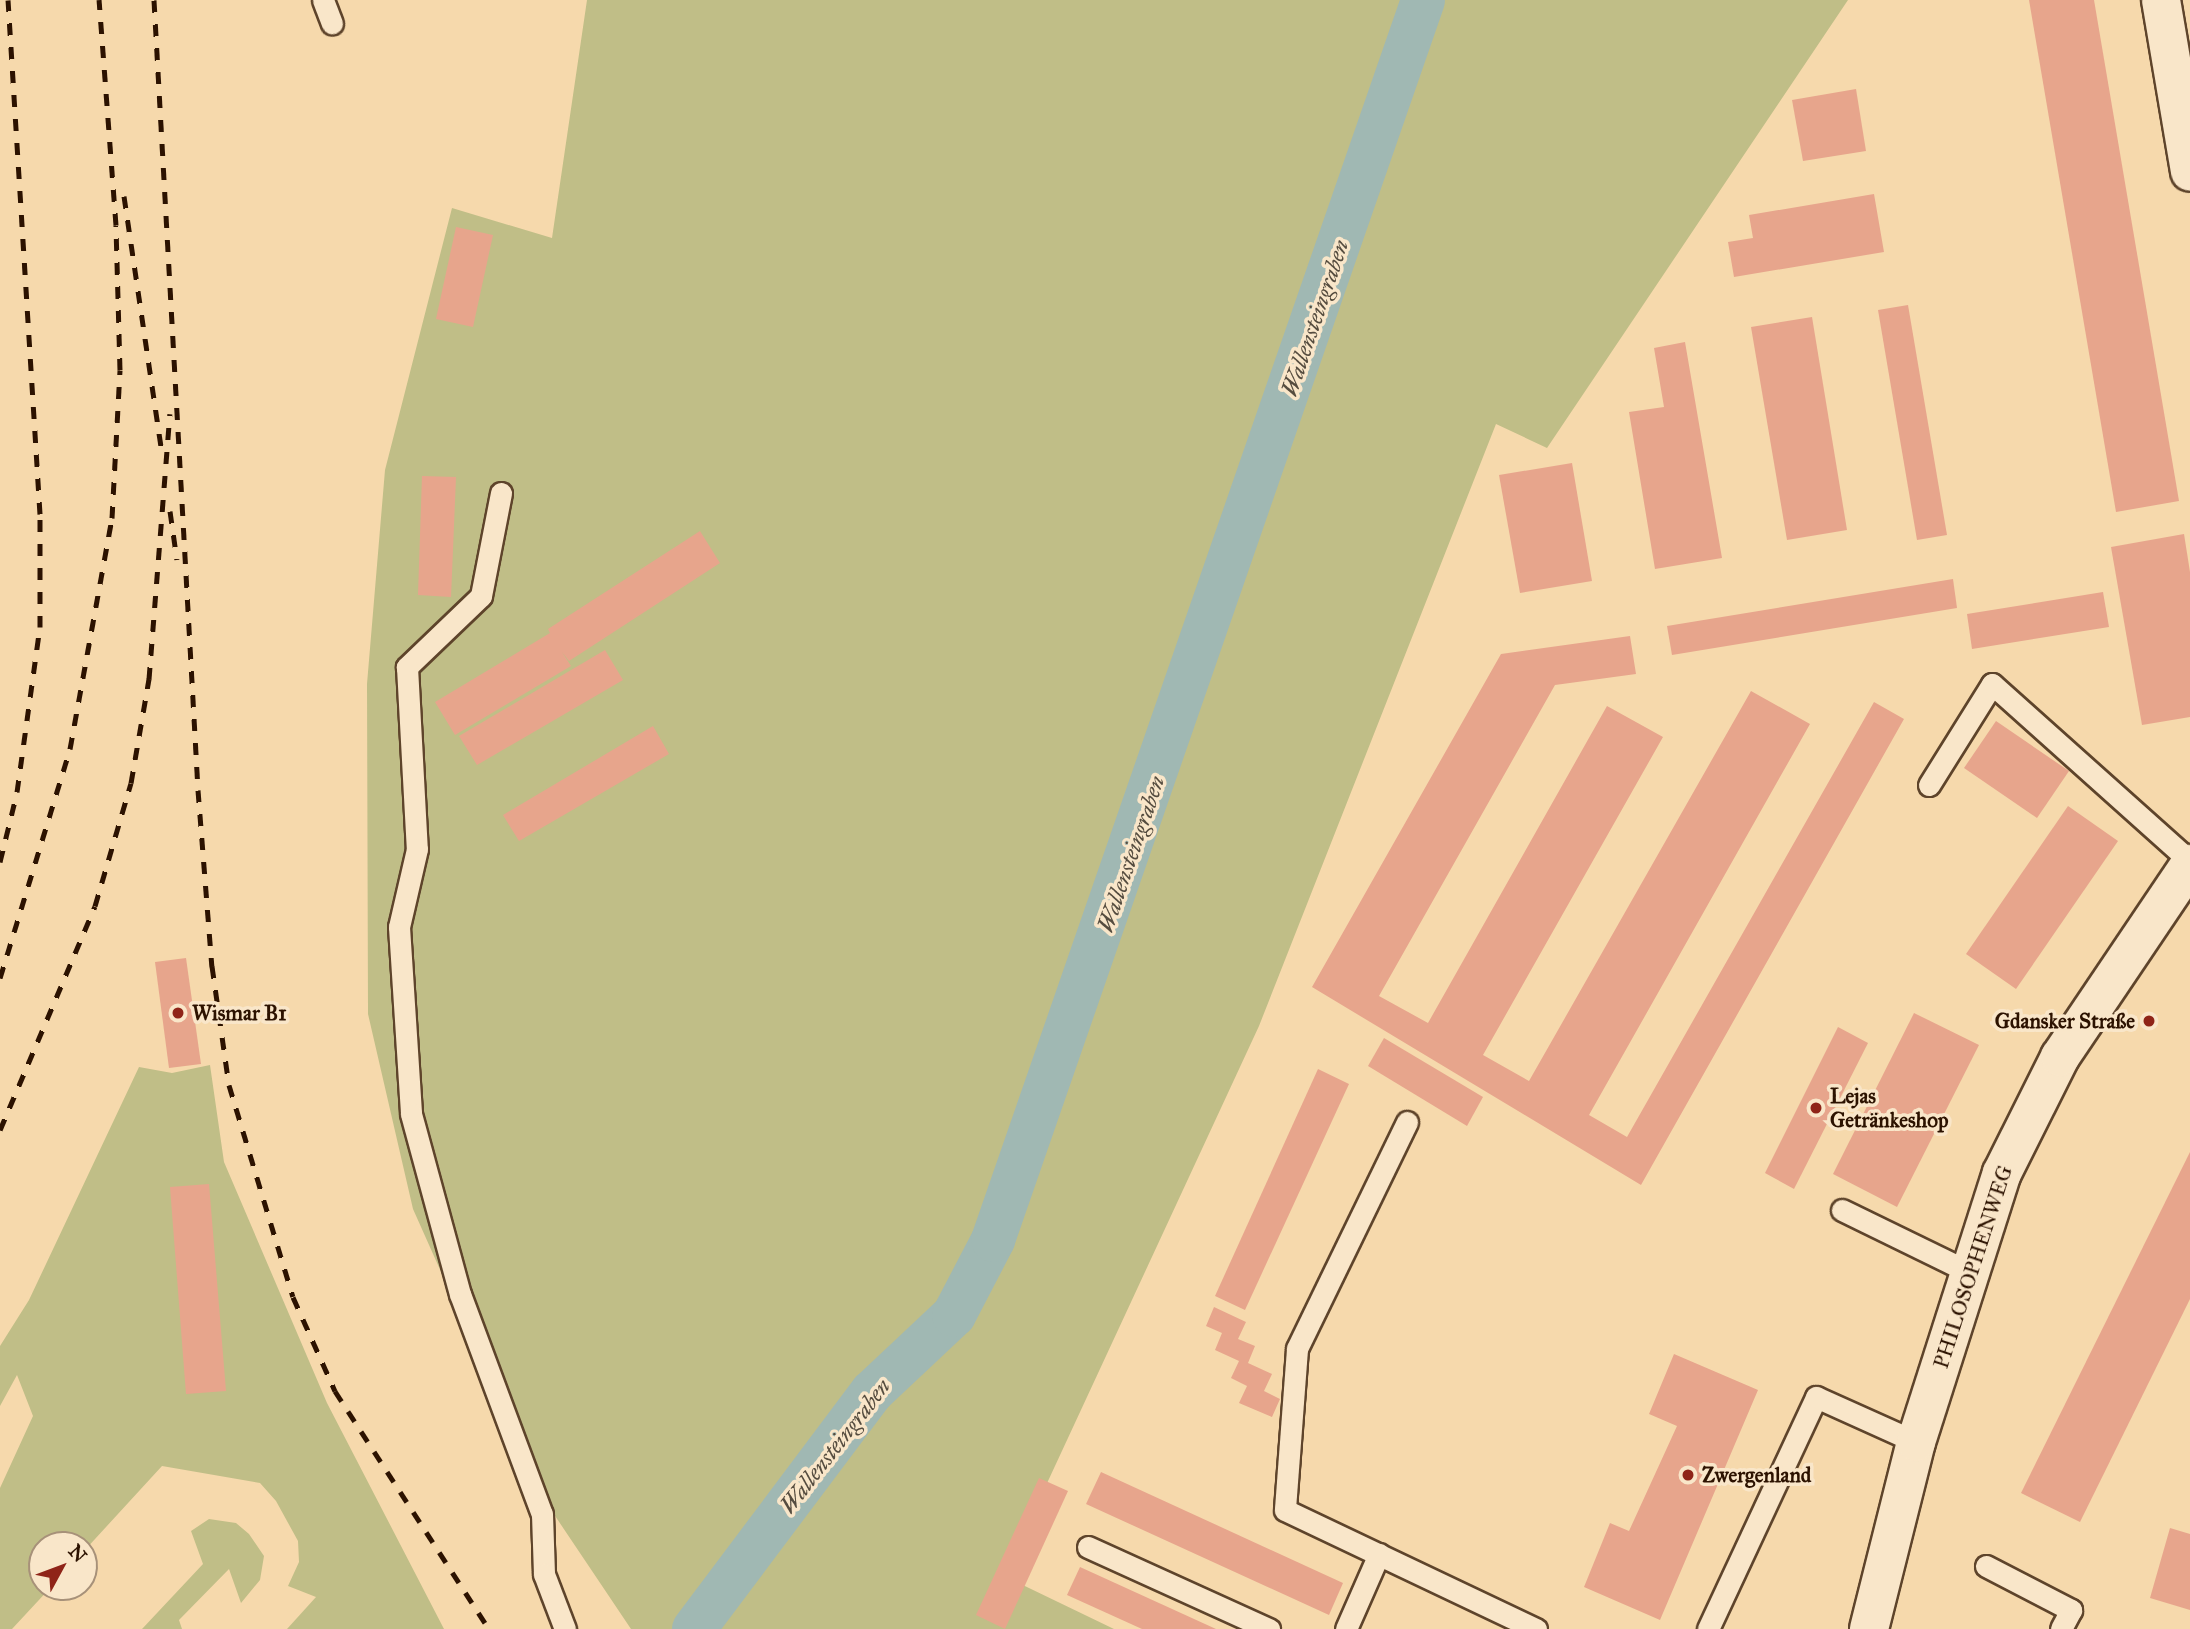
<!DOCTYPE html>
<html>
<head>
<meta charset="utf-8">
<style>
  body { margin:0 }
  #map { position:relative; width:2190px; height:1629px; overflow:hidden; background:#f6d9ac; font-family:"IM FELL Great Primer",serif }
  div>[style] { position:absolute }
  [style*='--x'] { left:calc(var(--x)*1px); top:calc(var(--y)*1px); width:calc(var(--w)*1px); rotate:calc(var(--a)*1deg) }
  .green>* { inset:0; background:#c0be87 }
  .canal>* { height:44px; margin:-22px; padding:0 22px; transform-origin:22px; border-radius:22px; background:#a0b8b3 }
  .building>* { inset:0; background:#e7a58c }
  .roads { filter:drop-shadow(2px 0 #5e442b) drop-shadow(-2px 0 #5e442b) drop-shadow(0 2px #5e442b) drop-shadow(0 -2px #5e442b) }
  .lane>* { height:21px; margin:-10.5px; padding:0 10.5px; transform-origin:10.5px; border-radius:10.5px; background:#f9e6c9 }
  .street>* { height:38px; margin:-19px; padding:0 19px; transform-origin:19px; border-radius:19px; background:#f9e6c9 }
  .secondary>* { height:38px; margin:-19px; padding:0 19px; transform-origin:19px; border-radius:19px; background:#f9e6c9 }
  .rail>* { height:5px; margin-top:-2.5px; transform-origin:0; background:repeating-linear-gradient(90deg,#2c1200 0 12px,transparent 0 24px) }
  .dots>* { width:19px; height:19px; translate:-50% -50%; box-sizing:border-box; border:4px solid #f9e6c9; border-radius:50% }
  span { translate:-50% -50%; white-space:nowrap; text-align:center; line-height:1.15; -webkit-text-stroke:7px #f9e6c9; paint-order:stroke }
  .poi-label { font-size:21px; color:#2c1200; font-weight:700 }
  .left { translate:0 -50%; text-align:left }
  .right { translate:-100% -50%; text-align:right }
  .street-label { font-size:21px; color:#2c1200 }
  .water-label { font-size:23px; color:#554c3f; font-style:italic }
  .north { position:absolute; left:28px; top:1531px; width:70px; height:70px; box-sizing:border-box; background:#f9e6c9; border:2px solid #a79179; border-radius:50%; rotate:49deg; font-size:19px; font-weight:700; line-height:28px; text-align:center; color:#2c1200 }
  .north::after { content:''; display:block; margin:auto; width:24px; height:32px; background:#8f2418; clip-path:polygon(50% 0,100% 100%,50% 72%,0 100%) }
</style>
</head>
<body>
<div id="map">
  <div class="green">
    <i style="clip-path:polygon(587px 0,1848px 0,1547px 448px,1496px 424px,1259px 1026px,1004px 1576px,1114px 1629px,631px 1629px,539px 1492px,413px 1209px,368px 1014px,367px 684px,385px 470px,452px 208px,552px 238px)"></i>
    <i style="clip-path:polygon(210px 1065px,224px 1162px,327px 1403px,444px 1629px,287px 1629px,316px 1597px,288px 1586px,299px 1562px,298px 1541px,276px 1501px,260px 1483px,162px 1466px,84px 1551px,84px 1545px,42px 1545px,42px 1587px,51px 1587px,12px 1629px,0 1629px,0 1488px,33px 1416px,17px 1375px,0 1406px,0 1346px,29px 1300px,139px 1067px,172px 1073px)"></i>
    <i style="clip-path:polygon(209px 1519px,236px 1523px,249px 1534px,264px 1556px,260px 1580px,241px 1603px,229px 1569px,179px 1620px,182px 1629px,142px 1629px,203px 1564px,191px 1531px)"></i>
  </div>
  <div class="canal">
    <i style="--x:694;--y:1629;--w:296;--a:-53.1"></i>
    <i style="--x:872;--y:1392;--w:112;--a:-43.2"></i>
    <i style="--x:954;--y:1315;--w:85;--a:-62.5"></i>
    <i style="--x:993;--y:1240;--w:1312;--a:-70.87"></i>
  </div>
  <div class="building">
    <i style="clip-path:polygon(2029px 0,2094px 0,2179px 501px,2116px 512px)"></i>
    <i style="clip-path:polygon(1856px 89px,1866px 151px,1803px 161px,1792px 100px)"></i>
    <i style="clip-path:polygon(1874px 194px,1884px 252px,1734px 277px,1728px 242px,1753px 238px,1749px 215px)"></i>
    <i style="clip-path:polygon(456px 227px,493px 235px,473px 327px,436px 319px)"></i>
    <i style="clip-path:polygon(1908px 305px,1947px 535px,1917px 540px,1878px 310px)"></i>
    <i style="clip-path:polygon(1812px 317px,1847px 530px,1787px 540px,1751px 327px)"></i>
    <i style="clip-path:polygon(1685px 342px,1722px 558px,1655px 569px,1629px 412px,1664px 407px,1654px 348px)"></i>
    <i style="clip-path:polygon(1572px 463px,1592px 581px,1520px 593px,1499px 475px)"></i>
    <i style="clip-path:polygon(422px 476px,456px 477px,451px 597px,418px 595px)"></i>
    <i style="clip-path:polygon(700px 531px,720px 563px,569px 661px,562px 652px,571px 666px,455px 735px,435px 702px,550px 633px,548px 629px)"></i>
    <i style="clip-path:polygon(2184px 534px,2190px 572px,2190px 717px,2142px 725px,2111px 547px)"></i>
    <i style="clip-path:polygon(1953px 579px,1957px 608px,1672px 655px,1667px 626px)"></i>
    <i style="clip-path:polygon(2103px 592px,2109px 627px,1972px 649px,1967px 614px)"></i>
    <i style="clip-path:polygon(1630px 636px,1636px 674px,1555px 685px,1379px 996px,1428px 1023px,1607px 706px,1663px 737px,1483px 1055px,1529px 1081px,1751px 691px,1810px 724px,1589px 1115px,1627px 1137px,1874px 702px,1904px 719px,1641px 1185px,1312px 987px,1501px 654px)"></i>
    <i style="clip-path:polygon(605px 650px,623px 680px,477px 765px,459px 736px)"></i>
    <i style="clip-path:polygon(1996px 721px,2069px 771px,2037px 818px,1964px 768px)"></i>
    <i style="clip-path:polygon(653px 726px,669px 754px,519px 841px,503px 815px)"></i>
    <i style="clip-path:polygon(2068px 806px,2118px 841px,2016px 989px,1966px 954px)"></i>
    <i style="clip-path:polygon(186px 958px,201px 1064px,169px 1068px,155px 962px)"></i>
    <i style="clip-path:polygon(1914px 1013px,1979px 1045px,1897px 1207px,1833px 1174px)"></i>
    <i style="clip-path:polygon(1838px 1027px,1868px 1043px,1794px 1189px,1765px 1173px)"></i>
    <i style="clip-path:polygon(1384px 1038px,1483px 1097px,1467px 1126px,1368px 1066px)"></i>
    <i style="clip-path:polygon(1318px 1069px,1349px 1084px,1245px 1310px,1215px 1296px)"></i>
    <i style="clip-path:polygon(2190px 1152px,2190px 1299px,2080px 1522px,2021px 1493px)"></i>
    <i style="clip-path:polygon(209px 1184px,226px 1391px,186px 1394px,170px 1187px)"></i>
    <i style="clip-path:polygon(1214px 1307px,1246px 1322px,1238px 1339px,1255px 1346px,1248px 1363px,1272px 1374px,1264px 1391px,1280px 1399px,1272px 1417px,1239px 1403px,1247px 1386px,1231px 1378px,1239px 1361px,1215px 1350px,1222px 1333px,1206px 1326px)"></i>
    <i style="clip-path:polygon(1674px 1354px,1758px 1390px,1660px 1620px,1584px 1587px,1610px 1523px,1629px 1531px,1677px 1426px,1649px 1414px)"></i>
    <i style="clip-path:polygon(1101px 1472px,1343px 1583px,1329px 1615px,1086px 1504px)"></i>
    <i style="clip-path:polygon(1039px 1478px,1068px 1491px,1005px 1629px,976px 1615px)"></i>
    <i style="clip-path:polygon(2170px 1528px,2190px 1534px,2190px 1610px,2150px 1598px)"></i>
    <i style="clip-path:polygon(1080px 1567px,1216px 1629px,1142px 1629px,1067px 1595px)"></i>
  </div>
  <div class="roads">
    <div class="lane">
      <i style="--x:323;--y:0;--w:25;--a:69"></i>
      <i style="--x:501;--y:493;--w:105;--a:101"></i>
      <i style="--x:481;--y:596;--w:103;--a:136.2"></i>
      <i style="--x:407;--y:667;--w:182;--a:86.9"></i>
      <i style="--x:417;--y:849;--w:80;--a:103"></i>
      <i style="--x:399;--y:927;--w:187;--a:86.3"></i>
      <i style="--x:411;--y:1114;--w:187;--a:74.8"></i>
      <i style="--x:460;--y:1294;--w:235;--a:69.6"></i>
      <i style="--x:542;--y:1514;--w:60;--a:88.1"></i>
      <i style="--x:544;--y:1574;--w:59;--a:69.1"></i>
      <i style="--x:1929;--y:785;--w:119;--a:-58"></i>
      <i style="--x:1992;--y:684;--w:266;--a:41.8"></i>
      <i style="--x:1407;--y:1122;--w:252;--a:115.9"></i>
      <i style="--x:1297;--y:1349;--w:161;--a:94.3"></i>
      <i style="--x:1285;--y:1510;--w:278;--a:25.4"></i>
      <i style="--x:1842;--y:1210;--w:144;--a:26"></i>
      <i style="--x:1088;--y:1547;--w:199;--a:24.4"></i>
      <i style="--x:1986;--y:1566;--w:96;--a:27.4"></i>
      <i style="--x:2071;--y:1610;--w:21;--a:118"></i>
      <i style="--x:1346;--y:1629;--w:82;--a:-66.3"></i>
      <i style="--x:1708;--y:1629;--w:256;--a:-65"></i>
      <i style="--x:1816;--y:1397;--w:110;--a:24.2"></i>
    </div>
    <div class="street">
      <i style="--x:2161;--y:0;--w:174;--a:80.4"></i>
    </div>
    <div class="secondary">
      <i style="--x:1869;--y:1629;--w:193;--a:-75.9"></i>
      <i style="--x:1916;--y:1442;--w:282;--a:-72.3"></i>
      <i style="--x:2002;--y:1173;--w:130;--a:-63.4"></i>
      <i style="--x:2060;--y:1057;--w:233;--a:-56"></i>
    </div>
  </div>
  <div class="rail">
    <i style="--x:154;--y:0;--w:791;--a:86.81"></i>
    <i style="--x:198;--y:790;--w:177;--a:85.5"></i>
    <i style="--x:212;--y:966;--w:120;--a:81.9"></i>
    <i style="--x:229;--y:1085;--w:221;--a:73.2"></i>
    <i style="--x:293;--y:1297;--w:103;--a:65.9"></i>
    <i style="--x:335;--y:1391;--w:283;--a:57.1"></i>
    <i style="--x:124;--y:196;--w:259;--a:81.6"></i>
    <i style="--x:170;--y:511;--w:49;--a:81.9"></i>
    <i style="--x:0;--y:862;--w:72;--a:-76.3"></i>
    <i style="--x:17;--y:792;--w:167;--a:-82.1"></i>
    <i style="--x:40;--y:627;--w:113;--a:-90"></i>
    <i style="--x:40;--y:514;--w:515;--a:-93.56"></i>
    <i style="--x:0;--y:978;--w:239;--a:-73"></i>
    <i style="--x:70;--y:749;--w:235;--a:-79.7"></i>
    <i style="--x:112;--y:518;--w:148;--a:-86.9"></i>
    <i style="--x:120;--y:370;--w:145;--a:-91.6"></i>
    <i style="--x:116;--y:225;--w:226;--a:-94.3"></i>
    <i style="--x:0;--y:1130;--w:243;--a:-67"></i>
    <i style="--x:95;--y:906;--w:128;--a:-73.7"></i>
    <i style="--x:131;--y:783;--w:106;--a:-80.2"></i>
    <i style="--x:149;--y:679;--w:266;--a:-85.5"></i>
  </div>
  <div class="dots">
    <i style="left:178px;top:1013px;background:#8f2418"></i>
    <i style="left:2149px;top:1021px;background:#8f2418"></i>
    <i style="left:1816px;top:1108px;background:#8f2418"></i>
    <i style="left:1688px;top:1475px;background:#8f2418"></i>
  </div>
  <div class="poi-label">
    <span class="left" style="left:192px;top:1013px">Wismar B1</span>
    <span class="right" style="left:2135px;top:1021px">Gdansker Straße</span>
    <span class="left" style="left:1830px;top:1108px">Lejas<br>Getränkeshop</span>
    <span class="left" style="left:1702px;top:1475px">Zwergenland</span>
  </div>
  <div class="street-label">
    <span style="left:1973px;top:1267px;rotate:-72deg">PHILOSOPHENWEG</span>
  </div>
  <div class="water-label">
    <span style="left:1315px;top:318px;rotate:-71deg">Wallensteingraben</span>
    <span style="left:1131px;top:854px;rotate:-71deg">Wallensteingraben</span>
    <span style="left:835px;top:1446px;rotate:-52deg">Wallensteingraben</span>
  </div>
  <div class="north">N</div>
</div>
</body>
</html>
